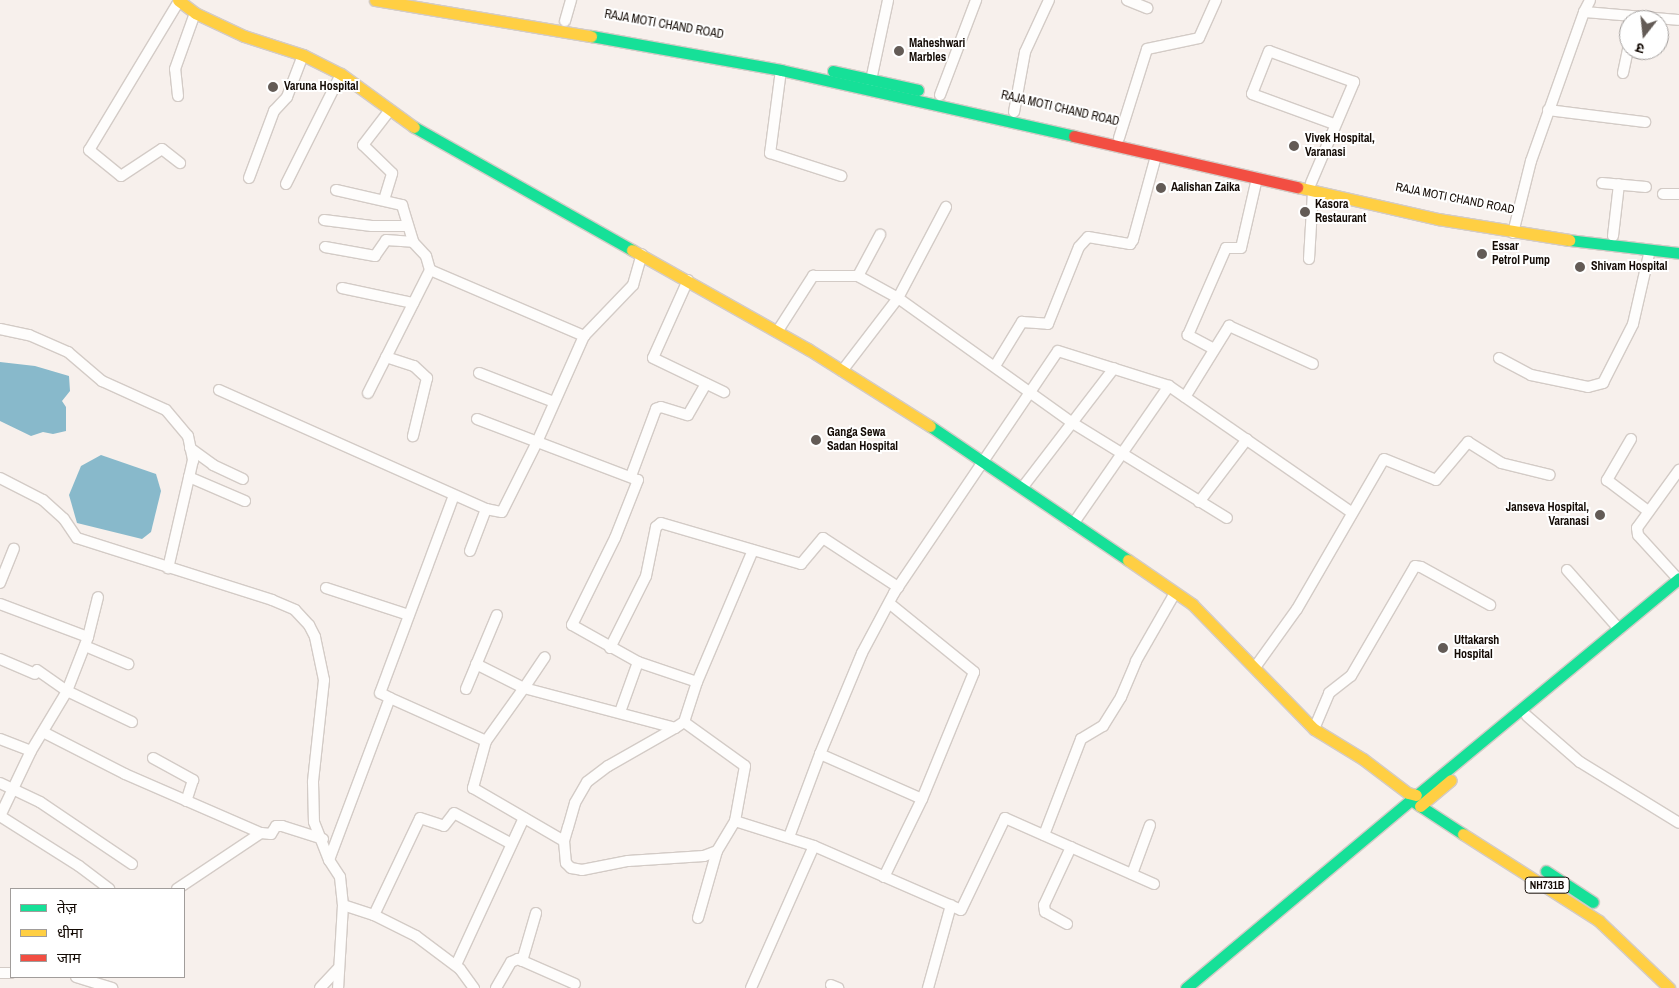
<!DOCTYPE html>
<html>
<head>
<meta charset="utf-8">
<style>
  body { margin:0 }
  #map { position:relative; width:1679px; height:988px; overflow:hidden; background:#f7f0ec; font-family:"Archivo Narrow","Noto Sans Devanagari",sans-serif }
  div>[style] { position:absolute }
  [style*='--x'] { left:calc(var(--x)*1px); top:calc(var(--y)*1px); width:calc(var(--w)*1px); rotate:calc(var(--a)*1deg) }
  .water>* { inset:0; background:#88b9cb }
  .roads { filter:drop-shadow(1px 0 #d3cbc6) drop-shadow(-1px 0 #d3cbc6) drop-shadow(0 1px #d3cbc6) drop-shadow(0 -1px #d3cbc6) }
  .street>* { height:10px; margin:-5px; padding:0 5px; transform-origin:5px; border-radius:5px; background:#fefdfc }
  .fast>* { height:11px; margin:-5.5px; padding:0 5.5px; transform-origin:5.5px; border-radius:5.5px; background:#16e098 }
  .slow>* { height:11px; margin:-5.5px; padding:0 5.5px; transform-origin:5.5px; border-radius:5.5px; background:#ffcf43 }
  .jam>* { height:11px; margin:-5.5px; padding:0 5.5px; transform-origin:5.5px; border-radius:5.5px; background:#f24e42 }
  .dots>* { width:14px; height:14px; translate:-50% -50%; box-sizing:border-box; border:2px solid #fff; border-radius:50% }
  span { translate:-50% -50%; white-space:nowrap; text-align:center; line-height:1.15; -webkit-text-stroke:4px #fff; paint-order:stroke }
  .shield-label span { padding:1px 4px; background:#fff; border:1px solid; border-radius:4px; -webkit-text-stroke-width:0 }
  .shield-label { font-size:11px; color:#140b05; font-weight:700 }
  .street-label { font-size:12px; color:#140b05 }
  .poi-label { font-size:12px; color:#140b05; font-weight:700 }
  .left { translate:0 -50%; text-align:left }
  .right { translate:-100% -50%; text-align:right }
  .legend { position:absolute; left:10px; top:888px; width:175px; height:90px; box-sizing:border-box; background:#fff; border:1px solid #a19d9b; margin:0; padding:6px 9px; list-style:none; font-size:15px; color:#140b05 }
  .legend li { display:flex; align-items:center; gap:10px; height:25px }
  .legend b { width:25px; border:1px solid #a19d9b }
  .north { position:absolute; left:1619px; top:10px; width:50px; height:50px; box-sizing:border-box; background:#fff; border:1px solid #a19d9b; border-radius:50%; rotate:196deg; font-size:14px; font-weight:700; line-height:20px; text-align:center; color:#140b05 }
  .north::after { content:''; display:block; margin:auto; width:18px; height:22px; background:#635b56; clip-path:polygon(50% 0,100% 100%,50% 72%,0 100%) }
</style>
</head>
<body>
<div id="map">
  <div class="water">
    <i style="clip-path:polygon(0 362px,35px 366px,69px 376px,70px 391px,62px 401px,66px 407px,66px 431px,53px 434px,43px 432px,31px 436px,0 421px)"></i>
    <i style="clip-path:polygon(101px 455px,156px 474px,161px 491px,151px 532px,142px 539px,77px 523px,69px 495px,81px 466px)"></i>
  </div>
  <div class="roads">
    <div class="street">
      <i style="--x:1127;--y:0;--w:22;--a:22"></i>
      <i style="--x:179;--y:1;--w:174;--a:121.1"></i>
      <i style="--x:89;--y:150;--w:41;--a:39.1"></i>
      <i style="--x:121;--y:176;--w:49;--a:-33.4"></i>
      <i style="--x:162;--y:149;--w:23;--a:38"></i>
      <i style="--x:1584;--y:12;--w:13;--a:-63"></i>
      <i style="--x:565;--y:21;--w:22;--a:-74"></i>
      <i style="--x:781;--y:70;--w:84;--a:97.5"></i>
      <i style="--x:770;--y:153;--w:75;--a:17.9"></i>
      <i style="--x:1623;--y:73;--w:29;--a:-78"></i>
      <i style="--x:870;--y:85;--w:87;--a:-78"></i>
      <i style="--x:940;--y:95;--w:102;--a:-69.2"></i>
      <i style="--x:178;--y:96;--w:27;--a:-96"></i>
      <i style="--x:175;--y:69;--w:59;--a:-70.3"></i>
      <i style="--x:1548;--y:110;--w:98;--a:7.1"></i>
      <i style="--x:1014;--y:112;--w:61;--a:-79.6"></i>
      <i style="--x:1025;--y:52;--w:57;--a:-65.2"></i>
      <i style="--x:1119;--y:138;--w:93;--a:-72.5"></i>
      <i style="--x:1147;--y:49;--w:53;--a:-11.9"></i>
      <i style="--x:1199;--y:38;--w:42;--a:-65.9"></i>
      <i style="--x:249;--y:178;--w:72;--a:-69.5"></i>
      <i style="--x:274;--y:111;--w:19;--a:-47"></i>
      <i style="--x:287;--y:97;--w:45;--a:-69.1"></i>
      <i style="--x:1311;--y:183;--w:110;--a:-66.9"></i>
      <i style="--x:1354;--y:82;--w:90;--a:-160"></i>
      <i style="--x:1269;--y:51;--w:46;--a:111.6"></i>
      <i style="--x:1252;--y:94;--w:87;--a:20.1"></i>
      <i style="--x:1602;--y:183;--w:44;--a:5.2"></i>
      <i style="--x:286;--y:184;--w:123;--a:-63.4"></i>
      <i style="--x:336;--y:190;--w:68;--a:12.8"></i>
      <i style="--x:402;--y:205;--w:39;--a:73"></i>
      <i style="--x:413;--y:242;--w:19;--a:47"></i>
      <i style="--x:426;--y:256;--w:15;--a:74"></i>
      <i style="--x:430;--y:270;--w:168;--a:23.2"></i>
      <i style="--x:1663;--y:194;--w:16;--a:0"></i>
      <i style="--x:384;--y:200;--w:28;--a:-73"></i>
      <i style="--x:392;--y:173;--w:40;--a:-136"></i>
      <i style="--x:363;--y:145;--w:44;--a:-52.4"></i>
      <i style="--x:324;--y:220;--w:48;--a:7.1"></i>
      <i style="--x:372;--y:226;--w:36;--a:0"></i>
      <i style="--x:1513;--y:233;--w:74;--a:-76"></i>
      <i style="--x:1531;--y:161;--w:158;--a:-70.4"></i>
      <i style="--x:1584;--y:12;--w:95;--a:4.8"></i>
      <i style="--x:1613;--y:236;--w:52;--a:-83.4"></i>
      <i style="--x:325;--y:247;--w:51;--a:10.2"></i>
      <i style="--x:375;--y:256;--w:19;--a:-55"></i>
      <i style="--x:386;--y:240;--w:27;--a:4"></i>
      <i style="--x:1309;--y:259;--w:68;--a:-86.6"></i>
      <i style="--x:858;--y:276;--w:47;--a:-61.8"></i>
      <i style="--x:688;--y:280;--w:85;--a:114.2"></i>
      <i style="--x:653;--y:358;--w:79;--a:25.6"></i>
      <i style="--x:342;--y:288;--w:73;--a:11.9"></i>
      <i style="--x:0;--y:329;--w:30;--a:12"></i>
      <i style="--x:29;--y:335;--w:43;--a:23.6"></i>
      <i style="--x:68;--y:352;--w:45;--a:40.5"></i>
      <i style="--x:102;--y:381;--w:70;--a:24.4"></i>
      <i style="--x:166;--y:410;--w:34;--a:50"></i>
      <i style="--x:188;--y:436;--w:25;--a:78"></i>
      <i style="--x:193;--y:460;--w:111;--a:103"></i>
      <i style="--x:777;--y:332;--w:67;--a:-57.3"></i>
      <i style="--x:813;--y:276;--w:45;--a:0"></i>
      <i style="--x:858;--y:276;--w:46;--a:28.8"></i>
      <i style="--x:898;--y:298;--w:213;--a:35.6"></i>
      <i style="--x:1071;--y:422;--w:183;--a:31.6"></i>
      <i style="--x:1214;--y:349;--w:30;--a:-152"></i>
      <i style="--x:1188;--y:335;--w:95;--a:-66.4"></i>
      <i style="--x:1226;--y:248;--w:15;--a:0"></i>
      <i style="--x:1241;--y:248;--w:72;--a:-77.1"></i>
      <i style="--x:386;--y:357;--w:29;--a:18"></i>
      <i style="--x:414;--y:366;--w:18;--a:43"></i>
      <i style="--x:427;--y:378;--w:60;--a:103.6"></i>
      <i style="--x:1499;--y:358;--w:36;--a:28"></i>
      <i style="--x:1531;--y:375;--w:58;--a:11.9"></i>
      <i style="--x:1588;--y:387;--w:16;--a:-15"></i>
      <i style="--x:1603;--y:383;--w:66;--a:-63"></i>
      <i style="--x:1633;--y:324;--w:76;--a:-77.1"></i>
      <i style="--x:995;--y:366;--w:52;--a:-58.5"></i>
      <i style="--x:1022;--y:322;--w:26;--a:4"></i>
      <i style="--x:1048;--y:324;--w:83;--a:-68.1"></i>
      <i style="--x:1079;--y:247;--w:13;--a:-48"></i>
      <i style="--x:1088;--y:237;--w:43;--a:9.5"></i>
      <i style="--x:1130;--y:244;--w:5;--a:-53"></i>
      <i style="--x:1133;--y:240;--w:87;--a:-74.7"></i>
      <i style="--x:842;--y:371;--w:92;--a:-52.5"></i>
      <i style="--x:898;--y:298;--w:103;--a:-62.2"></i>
      <i style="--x:479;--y:373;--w:80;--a:21.1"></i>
      <i style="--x:219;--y:390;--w:292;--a:24"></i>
      <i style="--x:486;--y:509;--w:16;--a:11"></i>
      <i style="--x:502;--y:512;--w:78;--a:-63.4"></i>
      <i style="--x:537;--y:442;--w:116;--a:-66.1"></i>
      <i style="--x:584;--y:336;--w:71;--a:-46.1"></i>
      <i style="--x:633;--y:285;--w:32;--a:-74"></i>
      <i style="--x:368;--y:393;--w:138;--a:-63.2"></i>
      <i style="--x:1185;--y:397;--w:84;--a:-58.2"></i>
      <i style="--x:1229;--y:326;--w:92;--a:24.3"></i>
      <i style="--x:477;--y:419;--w:172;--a:20.8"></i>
      <i style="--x:638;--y:480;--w:62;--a:111.6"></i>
      <i style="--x:615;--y:538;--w:97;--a:116.3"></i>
      <i style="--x:572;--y:625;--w:76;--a:29.3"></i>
      <i style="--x:638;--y:662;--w:62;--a:18.7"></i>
      <i style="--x:1631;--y:439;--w:48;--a:120.3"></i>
      <i style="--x:1607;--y:480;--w:51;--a:37.1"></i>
      <i style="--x:190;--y:448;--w:29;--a:36"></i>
      <i style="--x:213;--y:465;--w:33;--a:25"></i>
      <i style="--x:631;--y:476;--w:72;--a:-69.5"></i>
      <i style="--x:656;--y:409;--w:5;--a:-22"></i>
      <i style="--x:661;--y:407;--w:28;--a:17"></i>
      <i style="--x:688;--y:415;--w:36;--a:-60"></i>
      <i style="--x:189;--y:477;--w:61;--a:23.2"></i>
      <i style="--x:0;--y:478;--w:48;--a:27.1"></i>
      <i style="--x:43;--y:500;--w:28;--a:42"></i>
      <i style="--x:64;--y:519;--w:23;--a:56"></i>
      <i style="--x:77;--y:538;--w:205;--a:17.6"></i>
      <i style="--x:272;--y:600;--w:25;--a:23"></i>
      <i style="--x:295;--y:610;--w:21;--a:47"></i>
      <i style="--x:309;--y:625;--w:13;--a:63"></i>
      <i style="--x:315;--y:637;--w:44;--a:78.2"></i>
      <i style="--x:324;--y:680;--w:103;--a:96.2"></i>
      <i style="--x:313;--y:782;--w:40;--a:88.6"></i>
      <i style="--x:314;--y:822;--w:41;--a:68.5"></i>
      <i style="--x:329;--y:860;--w:20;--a:57"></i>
      <i style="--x:340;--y:877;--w:28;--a:84"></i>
      <i style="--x:343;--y:905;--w:83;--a:93.4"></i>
      <i style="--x:1022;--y:488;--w:151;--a:-52.5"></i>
      <i style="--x:1199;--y:502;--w:79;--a:-52.7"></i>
      <i style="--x:1073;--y:524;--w:168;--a:-55.2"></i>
      <i style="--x:470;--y:551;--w:45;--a:-69.1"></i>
      <i style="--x:1567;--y:570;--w:79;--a:48.6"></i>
      <i style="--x:1678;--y:579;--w:59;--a:-132.3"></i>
      <i style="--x:1638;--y:535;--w:7;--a:-98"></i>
      <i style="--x:1637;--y:528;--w:72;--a:-54.1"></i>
      <i style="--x:0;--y:583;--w:37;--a:-68"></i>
      <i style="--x:326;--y:588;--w:87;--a:18"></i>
      <i style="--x:0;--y:604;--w:94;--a:20.6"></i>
      <i style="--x:85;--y:646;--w:47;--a:22.7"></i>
      <i style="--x:610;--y:648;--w:80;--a:-63.4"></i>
      <i style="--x:646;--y:576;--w:50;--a:-78.5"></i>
      <i style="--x:656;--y:527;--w:6;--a:-39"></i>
      <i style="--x:661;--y:523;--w:146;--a:16.3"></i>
      <i style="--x:801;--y:564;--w:34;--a:-50"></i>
      <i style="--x:823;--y:538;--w:90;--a:33.2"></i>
      <i style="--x:0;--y:659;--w:38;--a:23"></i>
      <i style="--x:476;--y:664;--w:54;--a:26.6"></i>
      <i style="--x:524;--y:688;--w:37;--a:-56"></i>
      <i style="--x:1256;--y:666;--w:70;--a:-54.3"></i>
      <i style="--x:1297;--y:609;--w:173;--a:-59.9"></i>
      <i style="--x:1384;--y:459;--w:56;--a:22"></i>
      <i style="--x:1436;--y:480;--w:50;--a:-49.9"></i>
      <i style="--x:1468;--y:442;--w:39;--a:32"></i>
      <i style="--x:1501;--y:463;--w:50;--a:13.8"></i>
      <i style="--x:37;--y:670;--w:37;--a:35"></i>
      <i style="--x:67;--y:691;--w:72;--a:25.5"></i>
      <i style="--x:466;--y:689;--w:80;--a:-67.3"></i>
      <i style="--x:390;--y:698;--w:11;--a:-153"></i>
      <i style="--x:380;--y:693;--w:211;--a:-69.5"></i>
      <i style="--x:620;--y:712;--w:53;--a:-70.2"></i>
      <i style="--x:1527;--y:716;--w:70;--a:41"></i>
      <i style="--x:1580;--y:762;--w:116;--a:31.6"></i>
      <i style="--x:684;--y:722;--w:42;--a:-72"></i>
      <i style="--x:697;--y:682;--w:143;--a:-67"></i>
      <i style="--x:675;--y:728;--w:77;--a:150.4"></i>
      <i style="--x:608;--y:766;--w:26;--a:143"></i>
      <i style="--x:587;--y:782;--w:24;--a:120"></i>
      <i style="--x:575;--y:803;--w:25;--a:106"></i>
      <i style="--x:568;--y:827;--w:15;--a:106"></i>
      <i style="--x:564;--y:841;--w:22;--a:85"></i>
      <i style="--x:566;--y:863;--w:7;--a:45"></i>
      <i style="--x:571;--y:868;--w:11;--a:10"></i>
      <i style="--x:582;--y:870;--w:47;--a:-11.1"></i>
      <i style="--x:628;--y:861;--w:76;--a:-3.8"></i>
      <i style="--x:704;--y:856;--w:14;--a:-21"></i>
      <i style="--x:717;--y:851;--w:35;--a:-59"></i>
      <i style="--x:1314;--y:729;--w:39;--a:-67"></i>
      <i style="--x:1329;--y:693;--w:28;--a:-38"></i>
      <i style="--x:1351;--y:676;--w:127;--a:-59.8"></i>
      <i style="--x:1415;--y:566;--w:6;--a:9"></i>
      <i style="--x:1421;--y:567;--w:79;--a:28.8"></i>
      <i style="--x:43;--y:732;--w:92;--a:27.1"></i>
      <i style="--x:125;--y:774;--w:148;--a:23.5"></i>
      <i style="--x:261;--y:833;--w:10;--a:6"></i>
      <i style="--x:271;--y:834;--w:9;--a:-58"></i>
      <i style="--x:276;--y:826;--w:6;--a:0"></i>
      <i style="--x:282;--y:826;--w:43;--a:17.6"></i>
      <i style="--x:0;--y:739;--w:33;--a:21"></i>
      <i style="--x:486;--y:741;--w:49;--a:105.5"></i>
      <i style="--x:473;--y:788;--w:105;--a:30.2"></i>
      <i style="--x:820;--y:754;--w:111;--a:23.8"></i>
      <i style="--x:153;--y:758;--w:46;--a:28.8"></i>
      <i style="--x:193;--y:780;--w:22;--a:108"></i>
      <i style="--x:0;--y:783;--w:44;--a:25.4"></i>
      <i style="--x:40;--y:802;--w:111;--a:34"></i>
      <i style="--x:0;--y:816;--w:72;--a:-64.5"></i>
      <i style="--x:31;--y:751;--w:70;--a:-59"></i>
      <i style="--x:67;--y:691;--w:58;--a:-68.7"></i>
      <i style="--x:88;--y:637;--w:41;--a:-76"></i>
      <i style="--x:0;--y:816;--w:93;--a:32.3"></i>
      <i style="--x:79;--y:866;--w:38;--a:37"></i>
      <i style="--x:1044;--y:835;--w:103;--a:-68.9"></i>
      <i style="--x:1081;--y:739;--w:26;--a:-31"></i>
      <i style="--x:1103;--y:726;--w:34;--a:-58"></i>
      <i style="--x:1121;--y:697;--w:39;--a:-67"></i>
      <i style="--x:1136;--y:661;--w:78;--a:-60.2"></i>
      <i style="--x:789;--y:837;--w:89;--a:-69.5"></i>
      <i style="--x:820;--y:754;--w:109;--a:-67.4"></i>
      <i style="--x:862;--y:653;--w:68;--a:-61.9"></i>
      <i style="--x:894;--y:593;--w:292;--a:-55.9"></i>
      <i style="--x:1058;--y:351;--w:116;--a:17.5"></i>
      <i style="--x:1169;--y:386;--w:221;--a:34.7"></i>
      <i style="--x:329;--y:860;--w:173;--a:-69.4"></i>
      <i style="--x:390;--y:698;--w:105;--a:24.1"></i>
      <i style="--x:486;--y:741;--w:65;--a:-54.4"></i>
      <i style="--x:524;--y:688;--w:156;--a:14.8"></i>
      <i style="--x:675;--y:728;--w:11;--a:-34"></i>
      <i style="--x:684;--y:722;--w:75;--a:35.8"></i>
      <i style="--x:745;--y:766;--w:56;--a:100.3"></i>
      <i style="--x:735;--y:821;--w:83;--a:17.6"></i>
      <i style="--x:814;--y:846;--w:160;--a:23.5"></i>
      <i style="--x:961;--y:910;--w:102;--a:-64.4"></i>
      <i style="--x:1005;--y:818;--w:163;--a:23.9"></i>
      <i style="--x:1132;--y:874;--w:52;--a:-69.8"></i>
      <i style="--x:884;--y:877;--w:87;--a:-64"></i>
      <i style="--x:922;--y:799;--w:137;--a:-67.7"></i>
      <i style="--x:974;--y:672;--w:109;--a:-140.9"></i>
      <i style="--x:177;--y:889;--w:101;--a:-33.7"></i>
      <i style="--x:343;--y:905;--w:33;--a:18"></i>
      <i style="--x:374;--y:915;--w:47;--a:26.6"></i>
      <i style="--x:416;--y:936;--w:55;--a:36.9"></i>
      <i style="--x:460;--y:969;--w:24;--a:54"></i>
      <i style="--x:374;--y:915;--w:107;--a:-64.6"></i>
      <i style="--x:420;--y:818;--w:25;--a:18"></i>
      <i style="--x:444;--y:826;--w:16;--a:-52"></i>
      <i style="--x:454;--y:813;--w:64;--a:28.2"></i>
      <i style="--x:698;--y:918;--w:70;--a:-74.2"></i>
      <i style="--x:1067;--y:924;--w:25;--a:-151"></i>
      <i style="--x:1045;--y:912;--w:7;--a:-98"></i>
      <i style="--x:1044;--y:905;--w:64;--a:-65"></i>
      <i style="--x:522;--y:961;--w:50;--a:-73.7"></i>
      <i style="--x:456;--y:965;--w:162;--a:-65.2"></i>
      <i style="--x:0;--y:973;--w:11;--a:0"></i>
      <i style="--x:76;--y:977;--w:38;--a:17"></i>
      <i style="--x:831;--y:985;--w:8;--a:23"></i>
      <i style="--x:320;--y:988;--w:26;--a:-47"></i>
      <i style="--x:496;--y:988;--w:30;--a:-60"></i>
      <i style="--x:511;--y:962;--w:8;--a:-23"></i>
      <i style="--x:518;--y:959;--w:62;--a:23.7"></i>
      <i style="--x:751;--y:988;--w:155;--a:-66.1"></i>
      <i style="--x:928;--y:988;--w:86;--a:-74.5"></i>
    </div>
    <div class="fast">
      <i style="--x:591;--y:36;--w:193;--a:10.1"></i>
      <i style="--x:781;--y:70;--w:300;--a:12.7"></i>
      <i style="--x:833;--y:71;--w:87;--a:12.6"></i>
      <i style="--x:414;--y:127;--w:250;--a:29.4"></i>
      <i style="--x:1569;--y:240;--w:111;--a:6.7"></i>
      <i style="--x:930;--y:426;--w:239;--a:34.1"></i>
      <i style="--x:1411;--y:800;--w:348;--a:-39.6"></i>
      <i style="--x:1546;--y:871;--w:56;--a:33.4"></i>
      <i style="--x:1186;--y:988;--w:293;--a:-39.9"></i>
      <i style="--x:1411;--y:800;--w:62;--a:33.2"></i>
    </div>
    <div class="slow">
      <i style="--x:178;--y:0;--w:21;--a:37"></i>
      <i style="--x:195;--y:13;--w:54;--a:25.1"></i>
      <i style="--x:244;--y:36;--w:62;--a:17.9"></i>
      <i style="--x:303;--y:55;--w:42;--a:26.6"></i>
      <i style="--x:341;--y:74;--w:90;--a:36"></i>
      <i style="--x:375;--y:0;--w:219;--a:9.5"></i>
      <i style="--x:1297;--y:187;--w:145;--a:12.8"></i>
      <i style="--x:1438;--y:219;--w:133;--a:9.1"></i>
      <i style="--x:632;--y:250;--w:202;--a:29.4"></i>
      <i style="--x:808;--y:349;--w:144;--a:32.3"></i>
      <i style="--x:1128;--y:560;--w:78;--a:34.5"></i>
      <i style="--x:1192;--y:604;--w:175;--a:45.7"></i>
      <i style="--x:1314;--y:729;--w:57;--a:31.5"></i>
      <i style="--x:1363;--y:759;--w:56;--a:37.1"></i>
      <i style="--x:1408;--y:793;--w:8;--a:14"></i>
      <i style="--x:1420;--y:806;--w:40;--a:-40"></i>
      <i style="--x:1463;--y:834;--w:161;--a:32.6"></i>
      <i style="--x:1599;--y:921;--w:97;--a:43.7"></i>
    </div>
    <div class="jam">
      <i style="--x:1074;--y:136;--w:229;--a:12.9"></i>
    </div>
  </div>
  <div class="dots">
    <i style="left:899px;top:51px;background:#635b56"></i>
    <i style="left:273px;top:87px;background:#635b56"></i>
    <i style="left:1294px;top:146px;background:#635b56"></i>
    <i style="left:1161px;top:188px;background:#635b56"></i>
    <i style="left:1305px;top:212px;background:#635b56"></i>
    <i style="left:1482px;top:254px;background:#635b56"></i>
    <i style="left:1580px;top:267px;background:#635b56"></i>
    <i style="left:816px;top:440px;background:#635b56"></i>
    <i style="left:1600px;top:515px;background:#635b56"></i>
    <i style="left:1443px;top:648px;background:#635b56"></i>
  </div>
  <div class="shield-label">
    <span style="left:1547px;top:885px">NH731B</span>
  </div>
  <div class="street-label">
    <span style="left:664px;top:25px;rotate:10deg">RAJA MOTI CHAND ROAD</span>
    <span style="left:1060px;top:109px;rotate:13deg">RAJA MOTI CHAND ROAD</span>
    <span style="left:1455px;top:199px;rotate:11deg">RAJA MOTI CHAND ROAD</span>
  </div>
  <div class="poi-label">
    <span class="left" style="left:909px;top:51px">Maheshwari<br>Marbles</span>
    <span class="left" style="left:284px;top:87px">Varuna Hospital</span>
    <span class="left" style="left:1305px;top:146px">Vivek Hospital,<br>Varanasi</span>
    <span class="left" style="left:1171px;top:188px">Aalishan Zaika</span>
    <span class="left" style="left:1315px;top:212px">Kasora<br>Restaurant</span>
    <span class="left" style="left:1492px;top:254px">Essar<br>Petrol Pump</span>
    <span class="left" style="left:1591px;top:267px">Shivam Hospital</span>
    <span class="left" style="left:827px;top:440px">Ganga Sewa<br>Sadan Hospital</span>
    <span class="right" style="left:1589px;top:515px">Janseva Hospital,<br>Varanasi</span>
    <span class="left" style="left:1454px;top:648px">Uttakarsh<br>Hospital</span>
  </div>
  <ul class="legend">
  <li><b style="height:6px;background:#16e098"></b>तेज़</li>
  <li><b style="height:6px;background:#ffcf43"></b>धीमा</li>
  <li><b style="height:6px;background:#f24e42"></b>जाम</li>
  </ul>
  <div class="north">उ</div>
</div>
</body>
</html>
